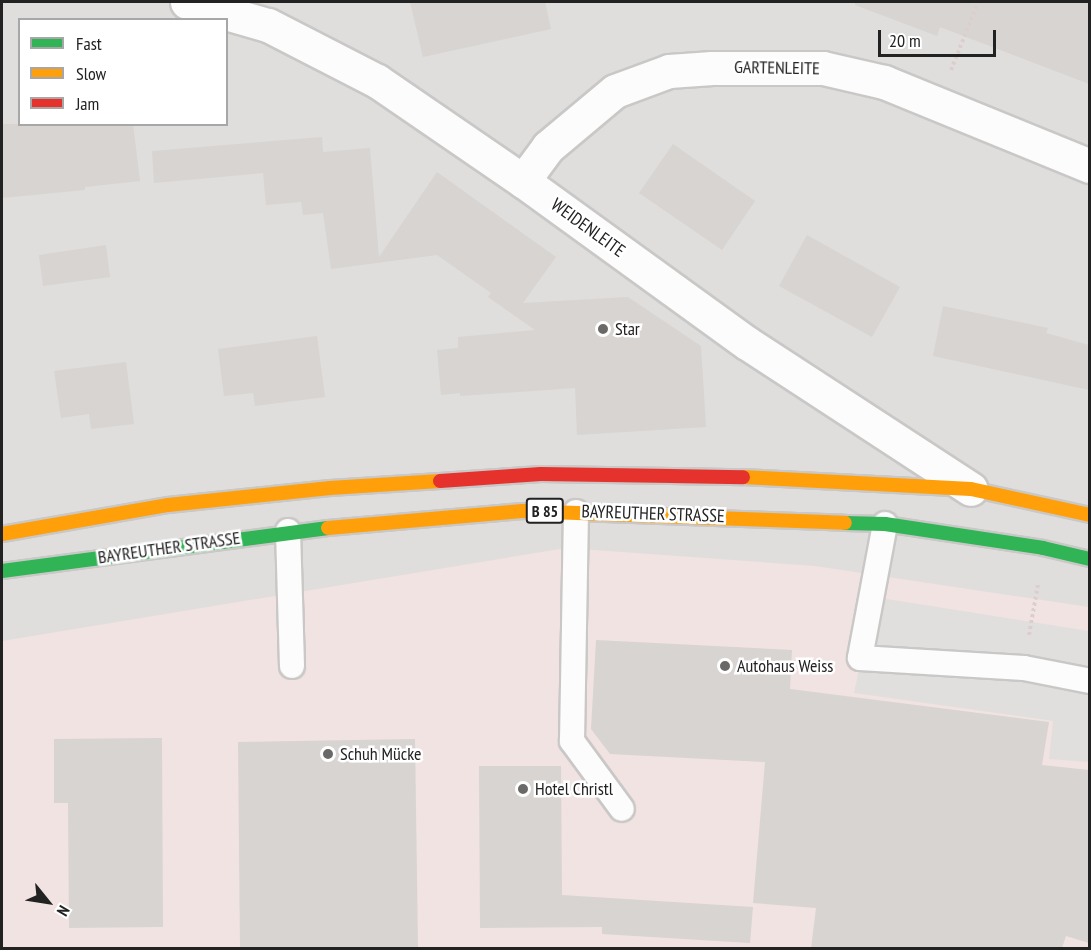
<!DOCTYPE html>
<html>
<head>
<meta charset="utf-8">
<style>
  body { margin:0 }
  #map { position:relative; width:1091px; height:950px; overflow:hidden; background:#f0eeeb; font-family:"PT Sans Narrow",sans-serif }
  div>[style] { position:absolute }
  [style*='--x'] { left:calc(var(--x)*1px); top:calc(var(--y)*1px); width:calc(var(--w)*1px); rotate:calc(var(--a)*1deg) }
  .residential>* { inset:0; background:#dfdedc }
  .commercial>* { inset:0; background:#f1e3e1 }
  .parking>* { inset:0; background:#e0dfde }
  .building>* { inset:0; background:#d7d4d2 }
  .path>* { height:4px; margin-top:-2px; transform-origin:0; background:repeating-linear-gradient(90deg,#dccecd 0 3px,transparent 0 6px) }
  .roads { filter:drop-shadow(2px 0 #c9c8c7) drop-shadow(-2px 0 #c9c8c7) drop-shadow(0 2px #c9c8c7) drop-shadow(0 -2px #c9c8c7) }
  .lane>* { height:24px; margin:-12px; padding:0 12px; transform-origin:12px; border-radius:12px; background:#fdfcfc }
  .street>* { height:33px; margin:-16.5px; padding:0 16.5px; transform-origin:16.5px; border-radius:16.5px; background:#fdfcfc }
  .fast>* { height:14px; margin:-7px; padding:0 7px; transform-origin:7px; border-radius:7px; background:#30b455 }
  .slow>* { height:14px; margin:-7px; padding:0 7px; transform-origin:7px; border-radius:7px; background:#ff9f0a }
  .jam>* { height:14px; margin:-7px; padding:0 7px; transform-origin:7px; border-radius:7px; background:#e5322d }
  .dots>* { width:16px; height:16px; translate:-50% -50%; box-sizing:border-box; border:3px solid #fff; border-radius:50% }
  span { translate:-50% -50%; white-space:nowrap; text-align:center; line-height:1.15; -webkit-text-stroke:5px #fff; paint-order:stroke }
  .shield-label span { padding:2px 4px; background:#fff; border:2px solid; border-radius:4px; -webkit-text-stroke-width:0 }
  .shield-label { font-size:16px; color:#222; font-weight:700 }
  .street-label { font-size:18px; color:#222 }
  .poi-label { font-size:18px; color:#222 }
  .left { translate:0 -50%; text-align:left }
  .frame { position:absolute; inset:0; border:3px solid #222; pointer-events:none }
  .legend { position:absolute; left:18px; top:18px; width:210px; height:108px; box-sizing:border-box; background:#fff; border:2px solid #a7a7a7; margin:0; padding:8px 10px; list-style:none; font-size:18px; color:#222 }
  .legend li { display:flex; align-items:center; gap:12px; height:30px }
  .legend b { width:30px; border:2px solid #a7a7a7 }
  .north { position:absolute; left:18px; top:872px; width:60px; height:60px; -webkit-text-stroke:4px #fff; paint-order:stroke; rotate:120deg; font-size:16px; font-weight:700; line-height:24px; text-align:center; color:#222 }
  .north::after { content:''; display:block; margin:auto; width:21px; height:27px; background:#222; clip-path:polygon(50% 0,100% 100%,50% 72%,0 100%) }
  .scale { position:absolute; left:878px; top:30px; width:118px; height:27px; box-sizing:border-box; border:3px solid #222; border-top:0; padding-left:8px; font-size:18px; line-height:21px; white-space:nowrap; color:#222; -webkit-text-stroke:4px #fff; paint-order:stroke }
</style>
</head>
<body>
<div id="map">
  <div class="residential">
    <i style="clip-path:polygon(evenodd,2px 2px,1089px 2px,1089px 948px,2px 948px,2px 2px,20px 20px,226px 20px,226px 124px,20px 124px,20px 20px)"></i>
  </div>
  <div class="commercial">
    <i style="clip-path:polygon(566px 548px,815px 566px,1089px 607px,1089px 948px,2px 948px,2px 641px)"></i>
  </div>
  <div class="parking">
    <i style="clip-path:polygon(874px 597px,1089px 631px,1089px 762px,1049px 759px,1053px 721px,854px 693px)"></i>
  </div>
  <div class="building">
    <i style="clip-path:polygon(410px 2px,545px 2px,551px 29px,423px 57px)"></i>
    <i style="clip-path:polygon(855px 2px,1089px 2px,1089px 84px,940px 27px,937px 36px,855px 5px)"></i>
    <i style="clip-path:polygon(2px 124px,133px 124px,140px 181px,85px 187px,85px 190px,2px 198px)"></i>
    <i style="clip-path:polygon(322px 137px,323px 152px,370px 148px,379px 257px,437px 172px,556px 257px,523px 303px,628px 297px,701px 346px,706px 427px,577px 435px,575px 388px,460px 396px,460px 393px,441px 395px,437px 350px,458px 348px,458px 337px,535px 330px,488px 297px,491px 293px,437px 255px,331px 269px,323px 213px,303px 215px,301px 202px,266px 205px,263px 173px,154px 183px,152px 151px)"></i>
    <i style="clip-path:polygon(673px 144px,755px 201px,722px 250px,639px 193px)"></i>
    <i style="clip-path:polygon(807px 235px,900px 287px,872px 337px,779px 286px)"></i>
    <i style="clip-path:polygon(106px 245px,110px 277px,43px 286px,39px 255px)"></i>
    <i style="clip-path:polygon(943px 306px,1048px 328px,1046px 333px,1089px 345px,1089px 390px,933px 356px)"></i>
    <i style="clip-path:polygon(317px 336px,325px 397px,255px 406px,253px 393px,224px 396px,218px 349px)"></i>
    <i style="clip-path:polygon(126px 362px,134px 424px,91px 429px,89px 414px,61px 418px,54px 371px)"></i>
    <i style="clip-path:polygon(596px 640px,792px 650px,790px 689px,1049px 722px,1042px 765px,1089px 770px,1089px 943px,1066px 936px,1062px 948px,811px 948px,816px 908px,753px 903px,765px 762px,610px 754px,591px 729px)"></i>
    <i style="clip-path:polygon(162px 738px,163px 927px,69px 928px,68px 803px,54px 803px,54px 739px)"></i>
    <i style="clip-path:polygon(415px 739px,418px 948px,240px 948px,238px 742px)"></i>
    <i style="clip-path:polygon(479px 766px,561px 766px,562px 895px,753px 907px,750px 943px,602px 934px,602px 927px,480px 928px)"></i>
  </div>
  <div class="path">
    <i style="--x:951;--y:70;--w:73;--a:-68.3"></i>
    <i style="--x:1029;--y:635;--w:52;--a:-80"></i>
  </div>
  <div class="roads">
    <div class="lane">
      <i style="--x:576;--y:512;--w:229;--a:91"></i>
      <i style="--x:572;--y:741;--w:84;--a:53.7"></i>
      <i style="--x:885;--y:524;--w:136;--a:100.6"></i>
      <i style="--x:860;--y:658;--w:164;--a:3.5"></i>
      <i style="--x:1024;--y:668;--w:67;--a:11.1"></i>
      <i style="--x:288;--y:531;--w:135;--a:88.3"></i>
    </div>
    <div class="street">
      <i style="--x:187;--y:2;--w:84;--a:15.9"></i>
      <i style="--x:268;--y:25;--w:123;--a:27.2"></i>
      <i style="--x:377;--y:81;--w:177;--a:34.4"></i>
      <i style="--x:523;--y:181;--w:276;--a:35.9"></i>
      <i style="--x:747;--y:343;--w:267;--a:33.1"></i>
      <i style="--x:523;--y:181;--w:42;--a:-53.7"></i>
      <i style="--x:548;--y:147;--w:87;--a:-39.9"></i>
      <i style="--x:615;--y:91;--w:58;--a:-20.3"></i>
      <i style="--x:669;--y:71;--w:43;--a:-4"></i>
      <i style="--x:712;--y:68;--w:111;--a:0"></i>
      <i style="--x:823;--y:68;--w:63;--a:12.9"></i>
      <i style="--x:884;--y:82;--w:222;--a:22.2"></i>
    </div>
    <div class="fast">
      <i style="--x:845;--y:523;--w:40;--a:1.4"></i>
      <i style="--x:885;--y:524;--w:160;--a:8.6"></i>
      <i style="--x:1043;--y:548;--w:48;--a:13.2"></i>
      <i style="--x:2;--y:571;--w:329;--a:-7.5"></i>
    </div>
    <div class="slow">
      <i style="--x:743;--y:477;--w:228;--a:3"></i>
      <i style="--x:971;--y:489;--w:122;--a:12.3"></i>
      <i style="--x:328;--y:528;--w:195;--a:-5"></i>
      <i style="--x:522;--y:511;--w:323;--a:2.1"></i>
      <i style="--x:2;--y:534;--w:169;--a:-9.9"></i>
      <i style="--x:168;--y:505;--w:163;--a:-6"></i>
      <i style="--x:330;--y:488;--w:110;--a:-3.6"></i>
    </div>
    <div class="jam">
      <i style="--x:440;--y:481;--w:101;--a:-4"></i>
      <i style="--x:541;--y:474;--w:202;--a:0.9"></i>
    </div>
  </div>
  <div class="dots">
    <i style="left:603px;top:329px;background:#6a6968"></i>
    <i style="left:725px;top:666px;background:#6a6968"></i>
    <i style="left:328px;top:754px;background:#6a6968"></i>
    <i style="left:523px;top:789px;background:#6a6968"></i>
  </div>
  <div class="shield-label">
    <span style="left:545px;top:511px">B 85</span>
  </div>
  <div class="street-label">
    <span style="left:777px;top:68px;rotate:1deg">GARTENLEITE</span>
    <span style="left:588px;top:228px;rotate:36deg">WEIDENLEITE</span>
    <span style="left:653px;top:514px;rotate:2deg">BAYREUTHER STRASSE</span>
    <span style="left:169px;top:548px;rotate:-8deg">BAYREUTHER STRASSE</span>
  </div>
  <div class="poi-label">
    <span class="left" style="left:615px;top:329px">Star</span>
    <span class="left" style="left:737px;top:666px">Autohaus Weiss</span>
    <span class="left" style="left:340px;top:754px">Schuh Mücke</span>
    <span class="left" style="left:535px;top:789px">Hotel Christl</span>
  </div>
  <div class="frame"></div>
  <ul class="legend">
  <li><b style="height:8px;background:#30b455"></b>Fast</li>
  <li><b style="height:8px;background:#ff9f0a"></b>Slow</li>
  <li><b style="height:8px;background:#e5322d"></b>Jam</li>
  </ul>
  <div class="north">N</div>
  <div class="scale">20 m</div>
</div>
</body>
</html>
